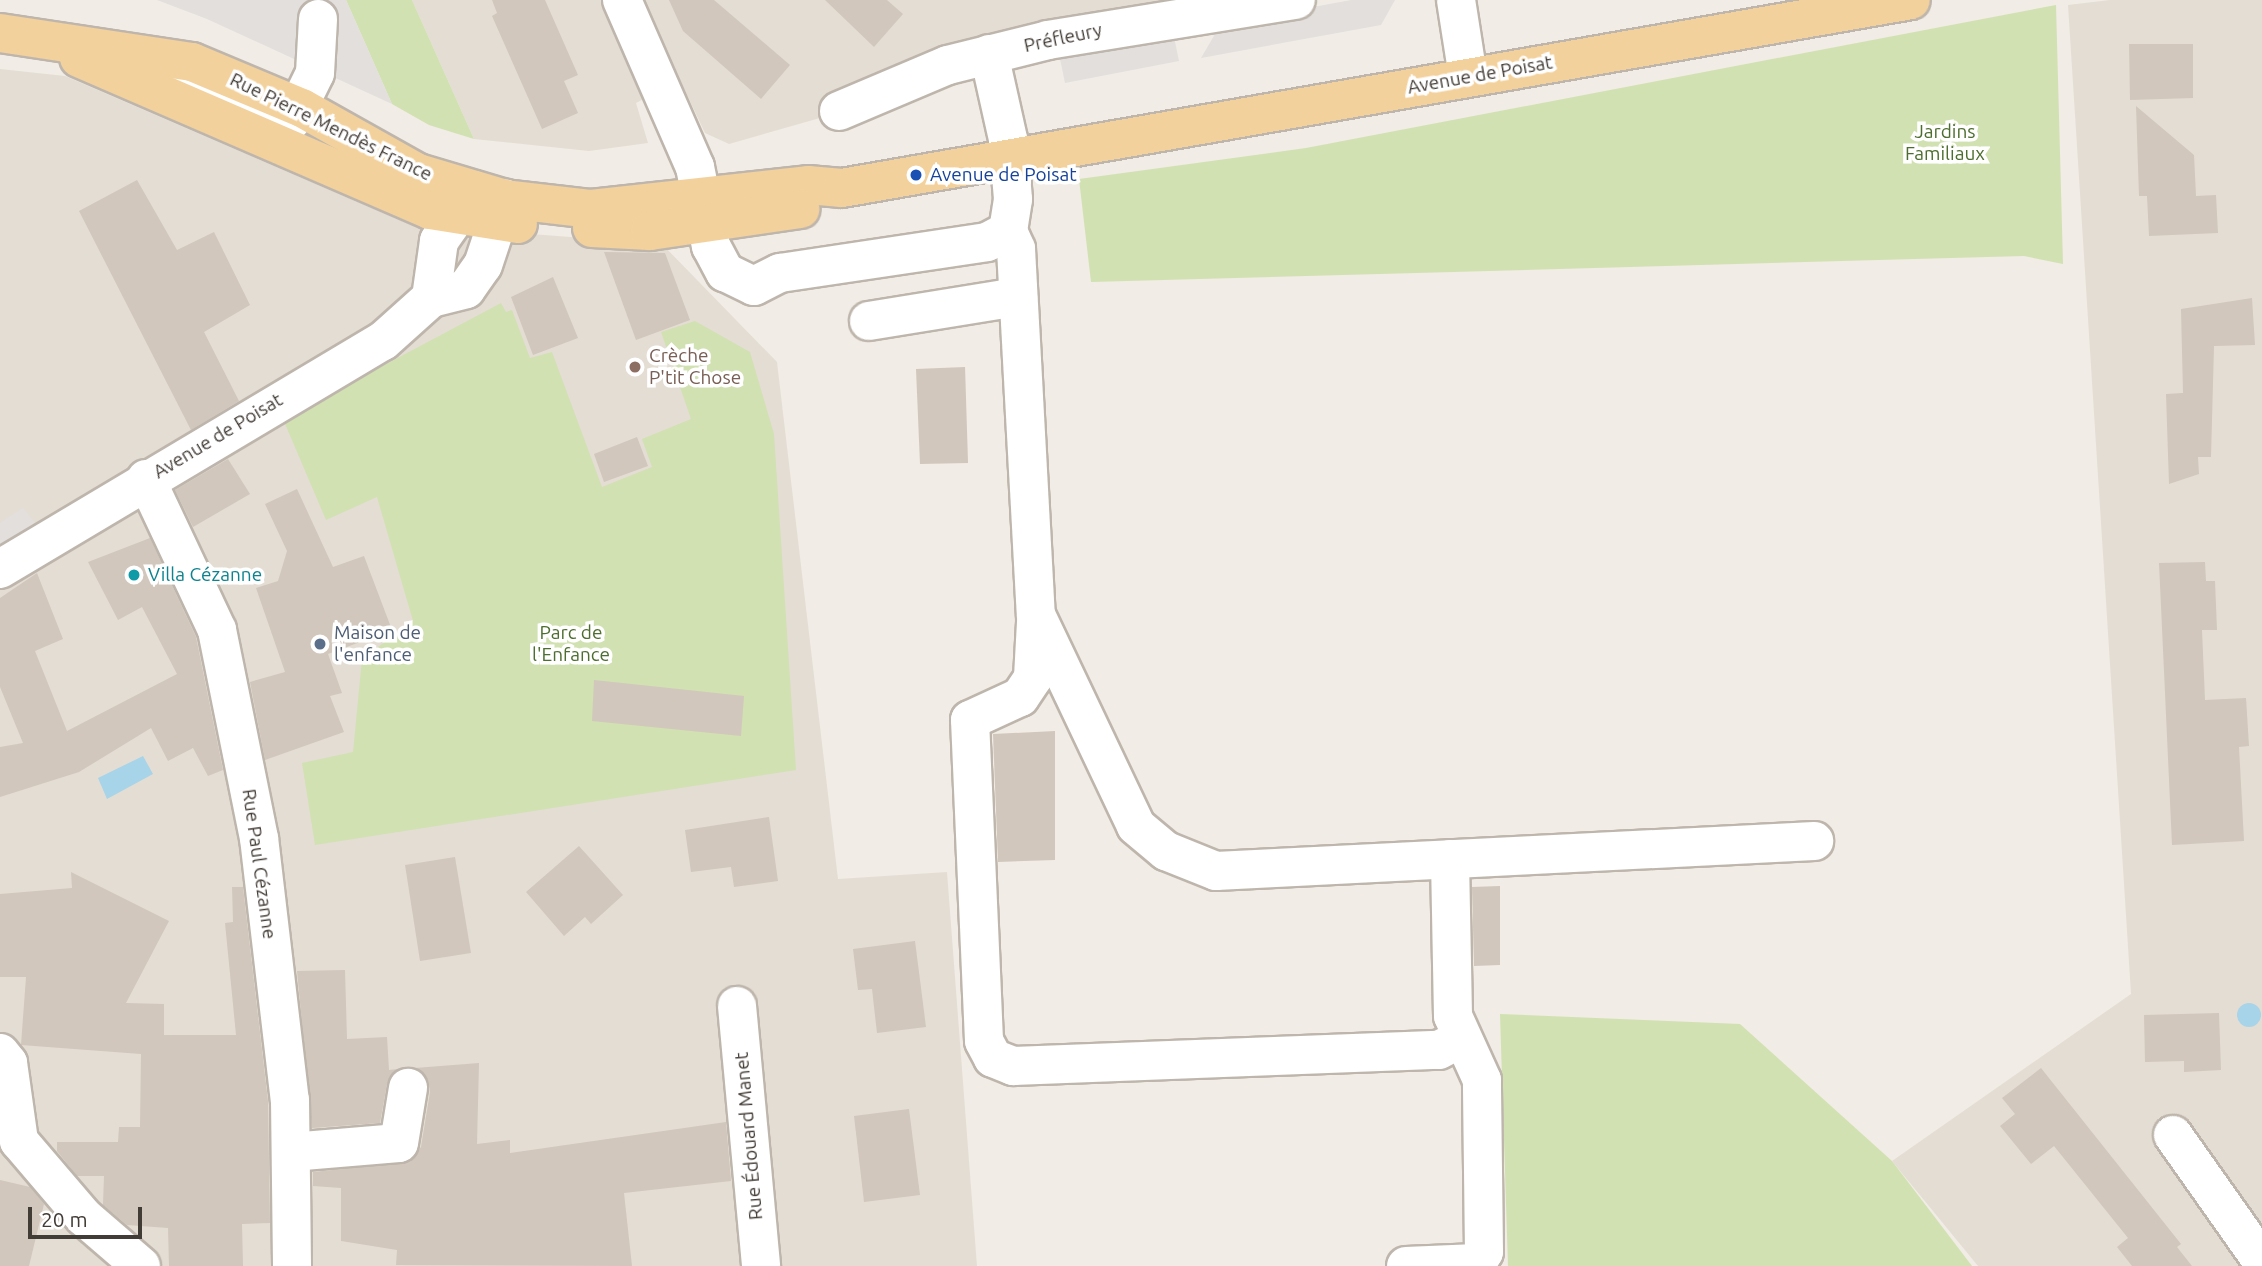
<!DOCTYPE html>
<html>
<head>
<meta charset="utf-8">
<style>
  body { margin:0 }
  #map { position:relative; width:2262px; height:1266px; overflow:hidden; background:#f1ece5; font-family:Ubuntu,sans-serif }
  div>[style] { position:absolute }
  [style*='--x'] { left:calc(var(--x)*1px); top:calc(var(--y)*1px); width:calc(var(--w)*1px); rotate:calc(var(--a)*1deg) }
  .residential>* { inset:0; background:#e4ddd4 }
  .green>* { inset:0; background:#d1e1b2 }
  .parking>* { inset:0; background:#e2dfdd }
  .water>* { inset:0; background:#a7d4e8 }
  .round { border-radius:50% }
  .building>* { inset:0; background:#d1c7bc }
  .roads { filter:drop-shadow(2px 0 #beb6ac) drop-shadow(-2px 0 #beb6ac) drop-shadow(0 2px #beb6ac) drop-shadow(0 -2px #beb6ac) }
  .minor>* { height:38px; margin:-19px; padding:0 19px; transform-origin:19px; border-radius:19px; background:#fff }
  .major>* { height:38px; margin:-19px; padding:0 19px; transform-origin:19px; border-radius:19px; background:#f3d19c }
  .dots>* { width:19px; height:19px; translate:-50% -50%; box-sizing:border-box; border:4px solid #fff; border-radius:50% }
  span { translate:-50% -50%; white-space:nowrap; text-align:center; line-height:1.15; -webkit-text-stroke:7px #fff; paint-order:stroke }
  .street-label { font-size:19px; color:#423c36 }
  .park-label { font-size:19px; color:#4e6e2f }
  .transit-label { font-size:19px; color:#164399 }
  .left { translate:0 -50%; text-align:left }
  .education-label { font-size:19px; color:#785e54 }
  .culture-label { font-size:19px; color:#0d838f }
  .service-label { font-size:19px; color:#4e5e75 }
  .scale { position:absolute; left:28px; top:1207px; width:114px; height:32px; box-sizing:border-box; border:4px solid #423c36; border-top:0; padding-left:9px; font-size:21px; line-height:24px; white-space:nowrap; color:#423c36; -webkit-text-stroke:5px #fff; paint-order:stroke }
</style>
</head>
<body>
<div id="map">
  <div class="residential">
    <i style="clip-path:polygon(412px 0,1233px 0,729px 144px,705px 133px,680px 80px,636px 103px,648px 143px,589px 151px,474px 139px)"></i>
    <i style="clip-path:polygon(2110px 0,2262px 0,2262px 1266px,1978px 1266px,1892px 1161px,2131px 994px,2068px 5px)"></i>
    <i style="clip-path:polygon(0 69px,65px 76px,411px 225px,662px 244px,777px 362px,838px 879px,947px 872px,977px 1266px,0 1266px)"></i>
  </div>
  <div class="green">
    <i style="clip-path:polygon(346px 0,412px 0,474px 139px,429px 125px,392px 104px)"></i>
    <i style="clip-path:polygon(2056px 5px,2063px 264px,2024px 256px,1091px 282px,1079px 179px,1306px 148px)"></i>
    <i style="clip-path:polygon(501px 303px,506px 312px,512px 310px,530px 358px,552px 352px,602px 487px,652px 467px,642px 439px,691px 419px,661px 332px,695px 321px,750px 352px,774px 434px,796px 770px,315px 845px,302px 763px,353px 752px,362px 659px,413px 621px,377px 497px,326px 520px,283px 419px)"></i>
    <i style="clip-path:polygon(1500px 1014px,1740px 1024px,1892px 1161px,1972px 1266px,1508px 1266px)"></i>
  </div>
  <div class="parking">
    <i style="clip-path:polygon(157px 0,346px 0,392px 104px,207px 19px)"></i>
    <i style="clip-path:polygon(1351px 0,1395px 0,1381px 25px,1201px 58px,1221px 24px)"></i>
    <i style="clip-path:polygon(1173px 32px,1179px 61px,1065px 83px,1059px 54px)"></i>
    <i style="clip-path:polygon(23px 508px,43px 533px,0 568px,0 523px)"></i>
  </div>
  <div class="water">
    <i style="clip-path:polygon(143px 756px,153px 774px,107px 799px,98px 778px)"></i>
    <i class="round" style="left:2237px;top:1003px;width:24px;height:24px"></i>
  </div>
  <div class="building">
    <i style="clip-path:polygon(492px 0,545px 0,578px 75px,564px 81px,578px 113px,542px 129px,492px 16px,497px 13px)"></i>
    <i style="clip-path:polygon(669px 0,714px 0,790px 65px,761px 99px,683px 31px)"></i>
    <i style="clip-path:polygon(825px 0,887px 0,903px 14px,874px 47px)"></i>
    <i style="clip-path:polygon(2129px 44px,2193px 44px,2193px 98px,2130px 100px)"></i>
    <i style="clip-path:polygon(2136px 106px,2194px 155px,2196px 196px,2216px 195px,2218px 233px,2149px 236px,2147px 196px,2139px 196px)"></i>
    <i style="clip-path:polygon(137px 180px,177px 250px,214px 232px,250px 305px,204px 332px,239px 401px,191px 430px,79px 211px)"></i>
    <i style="clip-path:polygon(604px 252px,665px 253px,690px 320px,636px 340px)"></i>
    <i style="clip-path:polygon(553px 277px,578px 338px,533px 355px,511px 297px)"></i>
    <i style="clip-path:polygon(2252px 298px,2255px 345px,2214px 346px,2211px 457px,2198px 457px,2199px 474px,2169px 484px,2166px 394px,2183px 393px,2181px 309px)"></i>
    <i style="clip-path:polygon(965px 367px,968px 463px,920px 464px,916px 369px)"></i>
    <i style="clip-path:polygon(637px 437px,648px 466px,604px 482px,594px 454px)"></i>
    <i style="clip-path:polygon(228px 459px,250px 494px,193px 527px,175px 490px)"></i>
    <i style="clip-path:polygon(297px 489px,333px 567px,364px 556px,392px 630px,328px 654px,342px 693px,330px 696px,344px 732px,265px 760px,250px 682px,285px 672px,256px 588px,278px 581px,287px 551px,265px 504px)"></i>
    <i style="clip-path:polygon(150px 538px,196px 637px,223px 770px,208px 776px,193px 748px,168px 761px,151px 728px,79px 772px,0 797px,0 747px,23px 743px,0 687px,0 598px,37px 573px,63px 639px,35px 651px,67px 731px,177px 674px,142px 607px,118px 620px,88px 562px)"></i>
    <i style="clip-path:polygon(2205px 562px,2206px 581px,2215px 581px,2217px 630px,2202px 630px,2205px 700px,2246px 698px,2249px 746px,2239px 747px,2244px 841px,2172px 845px,2159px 563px)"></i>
    <i style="clip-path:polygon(594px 680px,744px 696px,741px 736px,592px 721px)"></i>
    <i style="clip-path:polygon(1055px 731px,1055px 860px,998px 862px,993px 734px)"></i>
    <i style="clip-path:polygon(769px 817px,778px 881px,734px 887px,731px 867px,691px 872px,685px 830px)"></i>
    <i style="clip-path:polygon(579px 846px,623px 895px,591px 924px,585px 917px,564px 936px,526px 892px)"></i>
    <i style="clip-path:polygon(455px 857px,471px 953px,420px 961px,405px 865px)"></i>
    <i style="clip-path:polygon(71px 872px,169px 921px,126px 1003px,164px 1004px,164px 1035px,236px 1035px,225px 923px,233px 922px,232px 887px,243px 887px,268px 1101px,270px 1223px,242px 1224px,243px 1266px,169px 1266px,168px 1228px,127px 1225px,103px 1205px,104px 1176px,77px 1176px,57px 1151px,57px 1142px,118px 1142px,119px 1127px,140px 1127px,141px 1054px,21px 1045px,26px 977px,0 977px,0 894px,72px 888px)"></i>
    <i style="clip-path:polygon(1500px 886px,1500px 965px,1474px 966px,1472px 887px)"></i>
    <i style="clip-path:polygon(915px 941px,926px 1027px,877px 1033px,872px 989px,858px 990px,853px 949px)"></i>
    <i style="clip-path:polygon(345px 970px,347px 1039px,387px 1037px,389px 1070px,398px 1069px,387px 1084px,380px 1123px,312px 1128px,297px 971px)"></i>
    <i style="clip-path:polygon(2219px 1013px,2221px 1070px,2184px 1072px,2184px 1061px,2145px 1062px,2144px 1015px)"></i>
    <i style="clip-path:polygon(479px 1063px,477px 1144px,510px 1140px,510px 1153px,726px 1122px,731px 1181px,624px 1193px,632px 1266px,396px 1265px,397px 1250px,341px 1241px,341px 1188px,313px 1186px,313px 1172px,410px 1162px,421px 1147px,430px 1092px,428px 1080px,415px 1068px)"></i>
    <i style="clip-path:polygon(2041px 1068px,2181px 1244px,2177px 1247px,2192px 1266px,2132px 1266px,2117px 1247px,2128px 1238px,2054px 1146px,2031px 1164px,2000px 1126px,2015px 1114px,2002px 1098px)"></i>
    <i style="clip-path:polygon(909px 1109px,920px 1195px,864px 1202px,854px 1116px)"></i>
    <i style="clip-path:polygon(0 1180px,30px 1187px,44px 1204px,29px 1266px,0 1266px)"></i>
  </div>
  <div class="roads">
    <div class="minor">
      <i style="--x:622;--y:0;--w:182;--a:66.4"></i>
      <i style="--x:695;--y:167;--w:81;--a:78.6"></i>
      <i style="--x:711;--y:246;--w:30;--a:62"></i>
      <i style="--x:725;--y:272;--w:32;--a:26"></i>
      <i style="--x:754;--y:286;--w:29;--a:-27"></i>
      <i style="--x:780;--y:273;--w:209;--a:-8.5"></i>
      <i style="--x:987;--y:242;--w:24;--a:-28"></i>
      <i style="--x:1008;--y:231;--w:32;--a:-81"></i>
      <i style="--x:1013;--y:199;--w:60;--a:-94.8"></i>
      <i style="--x:1008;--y:139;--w:87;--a:-102.6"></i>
      <i style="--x:1456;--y:0;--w:78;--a:81.1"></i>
      <i style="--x:140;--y:79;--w:52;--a:7.7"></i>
      <i style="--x:192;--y:86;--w:97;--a:22.3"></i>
      <i style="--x:282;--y:123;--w:10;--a:-17"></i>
      <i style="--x:292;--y:120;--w:52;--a:-63.9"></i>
      <i style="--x:315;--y:73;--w:54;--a:-86.8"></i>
      <i style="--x:839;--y:111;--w:118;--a:-22.9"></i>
      <i style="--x:948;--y:65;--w:103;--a:-14"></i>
      <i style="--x:1048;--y:40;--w:251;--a:-9.2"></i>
      <i style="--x:1008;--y:231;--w:20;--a:66"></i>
      <i style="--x:1016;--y:249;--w:367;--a:86.9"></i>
      <i style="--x:1036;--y:615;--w:233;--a:64.6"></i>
      <i style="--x:1136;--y:826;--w:39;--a:40"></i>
      <i style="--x:1166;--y:851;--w:54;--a:21.8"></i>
      <i style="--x:1216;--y:871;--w:599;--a:-2.87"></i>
      <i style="--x:431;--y:298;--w:58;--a:-82"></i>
      <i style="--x:439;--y:241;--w:62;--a:-54.8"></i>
      <i style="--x:869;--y:321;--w:151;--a:-9.2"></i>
      <i style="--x:146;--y:479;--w:167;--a:64.8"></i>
      <i style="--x:217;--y:630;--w:212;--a:78.6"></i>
      <i style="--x:259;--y:838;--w:264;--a:83.3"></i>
      <i style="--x:290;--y:1100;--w:166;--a:89.3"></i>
      <i style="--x:0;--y:569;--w:446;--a:-30.8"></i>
      <i style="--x:383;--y:341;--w:64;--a:-41.9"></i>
      <i style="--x:431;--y:298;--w:36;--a:-14"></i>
      <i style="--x:466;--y:289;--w:29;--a:-55"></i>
      <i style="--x:483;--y:265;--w:70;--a:-71.6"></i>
      <i style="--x:1036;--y:622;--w:56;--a:93.1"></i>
      <i style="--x:1033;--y:678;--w:23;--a:124"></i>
      <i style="--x:1020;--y:697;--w:55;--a:155.3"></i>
      <i style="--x:970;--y:720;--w:321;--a:87.5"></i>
      <i style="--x:984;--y:1041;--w:19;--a:62"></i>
      <i style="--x:993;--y:1058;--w:22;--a:22"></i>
      <i style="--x:1013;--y:1066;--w:426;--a:-2.2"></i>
      <i style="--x:1439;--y:1050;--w:26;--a:-28"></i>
      <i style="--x:737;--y:1006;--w:261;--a:84.7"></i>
      <i style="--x:0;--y:1053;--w:13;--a:51"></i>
      <i style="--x:8;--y:1063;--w:79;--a:82"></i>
      <i style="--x:19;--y:1141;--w:100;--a:49.5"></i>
      <i style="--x:84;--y:1217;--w:75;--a:40.7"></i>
      <i style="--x:2173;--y:1135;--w:154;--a:54.8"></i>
      <i style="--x:291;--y:1152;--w:108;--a:-4.8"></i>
      <i style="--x:399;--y:1143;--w:56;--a:-80.7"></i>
      <i style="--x:1406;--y:1266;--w:71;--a:-2.4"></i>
      <i style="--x:1477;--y:1263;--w:13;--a:-58"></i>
      <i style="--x:1484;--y:1252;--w:172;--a:-90.7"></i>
      <i style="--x:1482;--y:1080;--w:70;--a:-114.4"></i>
      <i style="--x:1453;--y:1016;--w:157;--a:-91.1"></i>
    </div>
    <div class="major">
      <i style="--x:0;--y:33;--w:194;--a:8.6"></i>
      <i style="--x:192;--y:62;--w:119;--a:22.7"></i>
      <i style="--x:302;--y:108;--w:133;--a:29.3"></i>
      <i style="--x:418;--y:173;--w:91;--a:16.6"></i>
      <i style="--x:505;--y:199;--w:87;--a:6.6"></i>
      <i style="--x:591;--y:209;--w:218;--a:-6.3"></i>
      <i style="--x:808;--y:185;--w:34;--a:5"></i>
      <i style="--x:842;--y:188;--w:1085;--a:-9.97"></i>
      <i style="--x:79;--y:58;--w:382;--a:23.4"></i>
      <i style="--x:430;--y:210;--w:89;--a:9"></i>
      <i style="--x:592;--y:228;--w:58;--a:3"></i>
      <i style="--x:650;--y:231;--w:152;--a:-8.3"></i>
    </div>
  </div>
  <div class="dots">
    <i style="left:916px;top:175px;background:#1a4fb4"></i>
    <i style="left:635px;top:367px;background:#8d6e63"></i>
    <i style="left:134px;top:575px;background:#0f9aa8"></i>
    <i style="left:320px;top:644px;background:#5c6f8a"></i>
  </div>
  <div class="street-label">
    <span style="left:1063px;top:38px;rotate:-12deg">Préfleury</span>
    <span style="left:1480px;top:75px;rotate:-10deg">Avenue de Poisat</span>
    <span style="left:331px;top:127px;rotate:26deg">Rue Pierre Mendès France</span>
    <span style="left:218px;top:436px;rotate:-31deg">Avenue de Poisat</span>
    <span style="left:259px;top:864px;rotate:82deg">Rue Paul Cézanne</span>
    <span style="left:749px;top:1136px;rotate:-95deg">Rue Édouard Manet</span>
  </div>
  <div class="park-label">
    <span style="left:1945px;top:143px">Jardins<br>Familiaux</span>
    <span style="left:571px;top:644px">Parc de<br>l'Enfance</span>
  </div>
  <div class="transit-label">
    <span class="left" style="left:930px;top:175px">Avenue de Poisat</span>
  </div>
  <div class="education-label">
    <span class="left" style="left:649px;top:367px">Crèche<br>P'tit Chose</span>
  </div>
  <div class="culture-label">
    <span class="left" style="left:148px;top:575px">Villa Cézanne</span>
  </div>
  <div class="service-label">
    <span class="left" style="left:334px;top:644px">Maison de<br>l'enfance</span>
  </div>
  <div class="scale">20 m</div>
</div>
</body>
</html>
